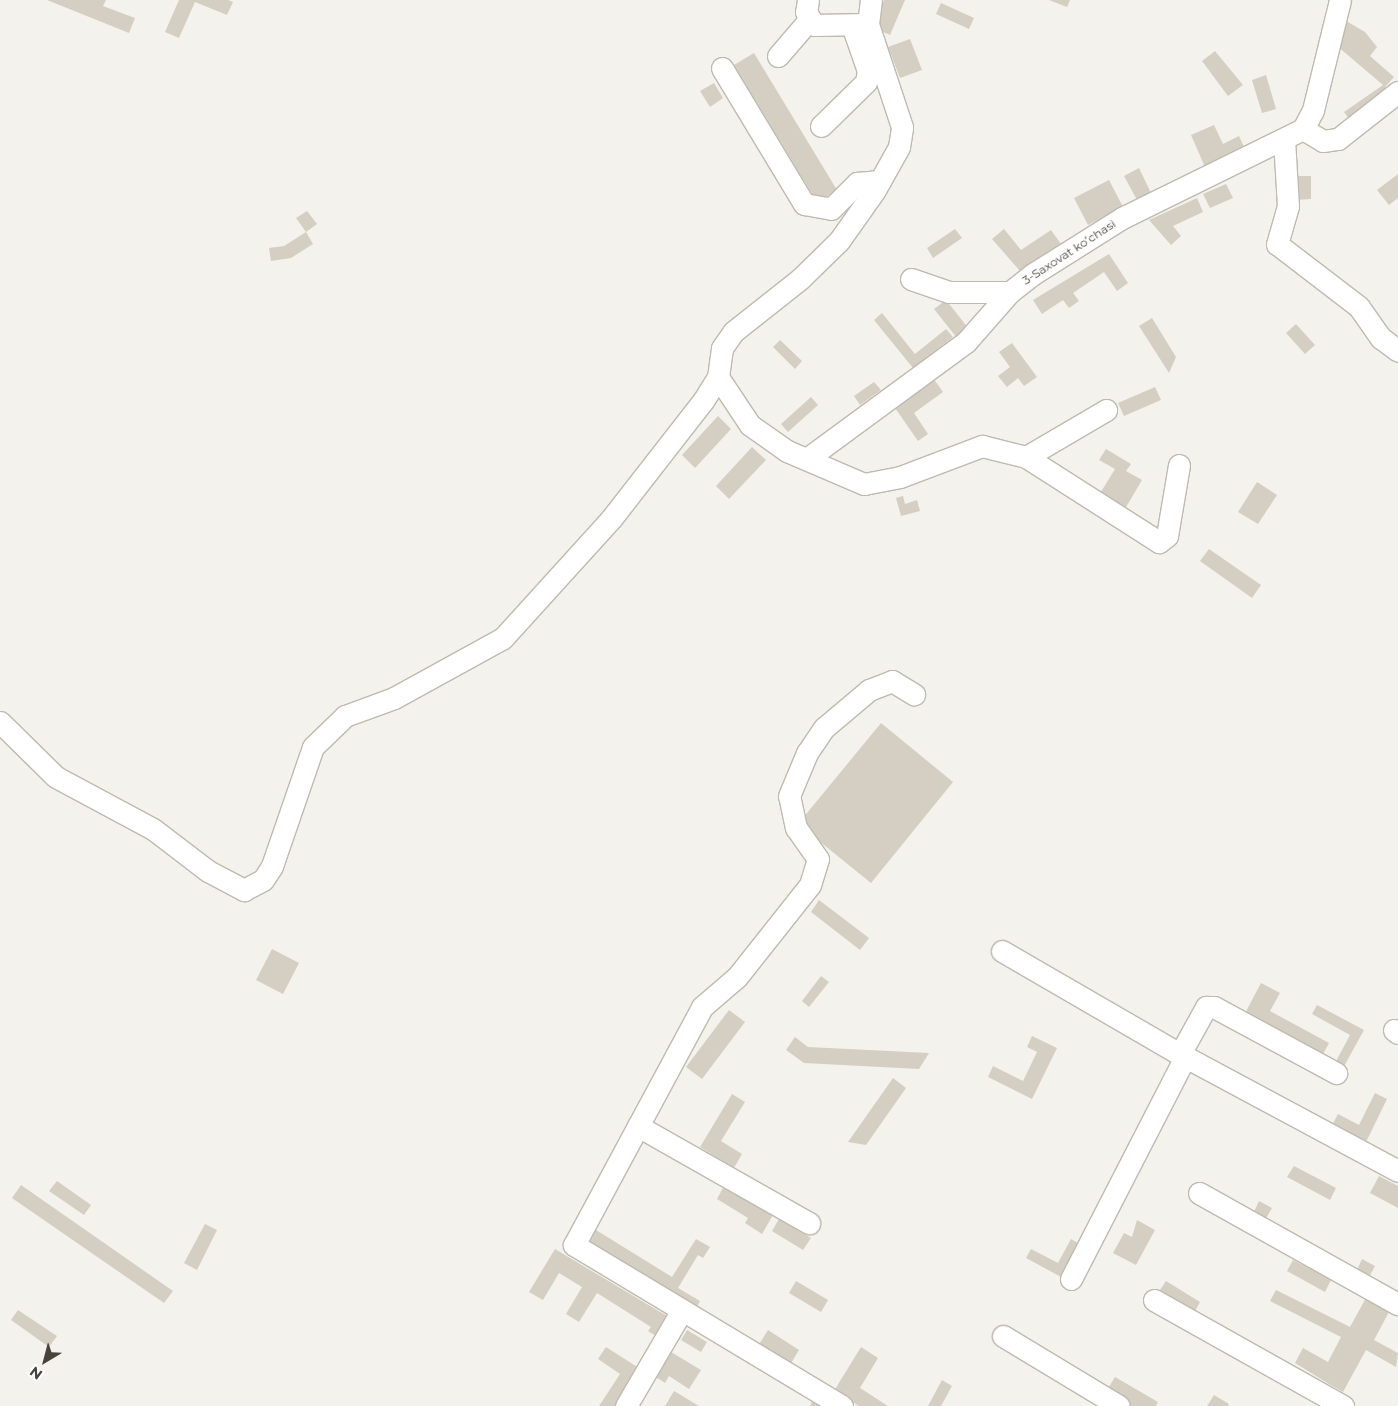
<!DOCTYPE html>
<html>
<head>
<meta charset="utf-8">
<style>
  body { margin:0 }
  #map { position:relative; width:1398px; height:1406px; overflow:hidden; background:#f4f2ec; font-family:Montserrat,sans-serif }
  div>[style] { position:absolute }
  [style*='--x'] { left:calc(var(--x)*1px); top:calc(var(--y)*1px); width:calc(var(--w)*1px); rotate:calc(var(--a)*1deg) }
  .building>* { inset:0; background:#d5cec3 }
  .roads { filter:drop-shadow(1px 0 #bfbab0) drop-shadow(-1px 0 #bfbab0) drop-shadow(0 1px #bfbab0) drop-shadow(0 -1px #bfbab0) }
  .minor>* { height:21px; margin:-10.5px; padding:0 10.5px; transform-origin:10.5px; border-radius:10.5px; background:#fff }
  span { translate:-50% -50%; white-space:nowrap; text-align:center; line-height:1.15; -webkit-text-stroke:4px #fff; paint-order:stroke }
  .street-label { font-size:12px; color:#48433a }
  .north { position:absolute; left:20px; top:1336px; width:50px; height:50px; -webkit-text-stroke:4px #fff; paint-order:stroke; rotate:217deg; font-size:14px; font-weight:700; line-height:20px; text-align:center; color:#48433a }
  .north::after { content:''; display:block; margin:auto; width:18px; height:22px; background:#48433a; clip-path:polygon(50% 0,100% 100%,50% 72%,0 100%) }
</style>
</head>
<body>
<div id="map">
  <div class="building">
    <i style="clip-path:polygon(47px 0,106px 0,103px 6px,135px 18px,129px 33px)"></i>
    <i style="clip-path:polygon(179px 0,228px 0,233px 2px,227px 15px,195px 2px,179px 38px,165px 32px)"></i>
    <i style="clip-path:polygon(884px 0,905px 0,890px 35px,872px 27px)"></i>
    <i style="clip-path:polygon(1049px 0,1070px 0,1067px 7px)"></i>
    <i style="clip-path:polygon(941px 3px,974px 18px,969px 29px,936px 14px)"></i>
    <i style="clip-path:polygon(1346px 21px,1365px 32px,1377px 47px,1370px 56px,1394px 77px,1385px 87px,1393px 94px,1352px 123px,1344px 112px,1383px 85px,1330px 40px)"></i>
    <i style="clip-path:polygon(910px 39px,922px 70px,900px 78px,888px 47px)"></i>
    <i style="clip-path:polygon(1215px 51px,1243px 85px,1228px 96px,1202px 61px)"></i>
    <i style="clip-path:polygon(754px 53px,837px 190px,817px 202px,734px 65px)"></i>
    <i style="clip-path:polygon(1266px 75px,1276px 109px,1262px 113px,1252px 80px)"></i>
    <i style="clip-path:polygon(714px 83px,723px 98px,710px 107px,700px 91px)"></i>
    <i style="clip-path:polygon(1214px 125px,1223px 144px,1239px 136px,1245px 149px,1205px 167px,1191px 135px)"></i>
    <i style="clip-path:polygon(1139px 168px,1151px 193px,1137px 200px,1124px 176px)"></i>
    <i style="clip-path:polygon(1398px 174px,1398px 198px,1389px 205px,1377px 190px)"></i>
    <i style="clip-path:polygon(1295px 176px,1311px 176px,1311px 199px,1295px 200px)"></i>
    <i style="clip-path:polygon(1109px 180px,1123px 207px,1088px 225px,1074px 198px)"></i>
    <i style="clip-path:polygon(1226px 184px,1233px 198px,1210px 208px,1203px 194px)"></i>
    <i style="clip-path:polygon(1197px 198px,1203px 212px,1173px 226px,1181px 236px,1171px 245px,1149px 220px)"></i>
    <i style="clip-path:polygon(307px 211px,317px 224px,306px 232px,296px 218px)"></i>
    <i style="clip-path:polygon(955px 229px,962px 238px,933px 258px,927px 248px)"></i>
    <i style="clip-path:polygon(1004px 229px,1021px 250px,1051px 230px,1061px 244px,1020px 271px,992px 239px)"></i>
    <i style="clip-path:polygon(306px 232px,313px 244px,291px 258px,271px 261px,269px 248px,284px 246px)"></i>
    <i style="clip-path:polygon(1109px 254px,1128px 283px,1117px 291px,1104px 272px,1073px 293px,1079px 301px,1069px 308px,1063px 300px,1042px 314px,1033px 300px)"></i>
    <i style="clip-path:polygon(946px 300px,969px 329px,957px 338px,934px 309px)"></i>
    <i style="clip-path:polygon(882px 313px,915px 354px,946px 329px,953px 337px,913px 368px,874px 320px)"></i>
    <i style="clip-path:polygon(1152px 318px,1176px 357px,1169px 373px,1139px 326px)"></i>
    <i style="clip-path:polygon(1296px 324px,1315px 345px,1305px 354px,1286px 333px)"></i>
    <i style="clip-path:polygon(780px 340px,802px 361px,795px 369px,773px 347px)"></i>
    <i style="clip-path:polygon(1012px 343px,1037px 377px,1024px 386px,1018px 378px,1007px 387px,998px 376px,1010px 367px,999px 352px)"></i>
    <i style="clip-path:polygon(933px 378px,943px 392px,914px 413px,928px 434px,918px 441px,893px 405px)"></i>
    <i style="clip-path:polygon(874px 382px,881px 390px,860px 405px,854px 396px)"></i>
    <i style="clip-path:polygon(1155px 387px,1161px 400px,1124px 416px,1118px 403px)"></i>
    <i style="clip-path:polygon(811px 397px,818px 405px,788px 432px,781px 424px)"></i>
    <i style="clip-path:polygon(718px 416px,731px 429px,695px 468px,682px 455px)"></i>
    <i style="clip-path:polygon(752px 447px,766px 460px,729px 499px,716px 486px)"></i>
    <i style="clip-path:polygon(1106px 449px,1131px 464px,1126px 471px,1142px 480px,1122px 514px,1096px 500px,1115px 469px,1099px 460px)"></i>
    <i style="clip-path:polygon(1257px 482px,1277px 495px,1258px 524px,1238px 512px)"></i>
    <i style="clip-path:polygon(903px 496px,905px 504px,917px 500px,920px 511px,901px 516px,896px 498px)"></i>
    <i style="clip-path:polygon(1209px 549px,1261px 585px,1252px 598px,1200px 561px)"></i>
    <i style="clip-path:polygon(881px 723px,953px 782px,871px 883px,798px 824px)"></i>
    <i style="clip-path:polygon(819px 900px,869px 938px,860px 950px,811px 912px)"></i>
    <i style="clip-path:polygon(272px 949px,299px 963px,283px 994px,256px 980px)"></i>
    <i style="clip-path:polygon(821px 976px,829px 982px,809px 1007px,802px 1001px)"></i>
    <i style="clip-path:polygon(1261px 983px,1280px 993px,1270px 1011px,1329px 1043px,1320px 1060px,1243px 1017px)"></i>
    <i style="clip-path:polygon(1317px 1005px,1364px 1030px,1342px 1070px,1334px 1065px,1350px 1035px,1312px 1014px)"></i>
    <i style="clip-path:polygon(729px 1010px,745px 1022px,702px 1079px,686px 1067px)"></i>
    <i style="clip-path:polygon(1032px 1036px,1057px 1048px,1032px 1099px,988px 1077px,993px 1066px,1023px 1081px,1037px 1052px,1027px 1047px)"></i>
    <i style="clip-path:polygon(795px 1037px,808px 1047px,929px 1053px,919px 1069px,804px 1063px,786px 1050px)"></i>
    <i style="clip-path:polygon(893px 1078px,906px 1088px,866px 1145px,848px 1142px)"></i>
    <i style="clip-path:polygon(1375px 1093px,1387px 1099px,1366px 1142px,1332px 1125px,1338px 1114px,1359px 1125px)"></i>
    <i style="clip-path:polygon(732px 1094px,745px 1102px,721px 1141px,742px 1154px,734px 1168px,700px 1147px)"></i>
    <i style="clip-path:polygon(1294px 1166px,1336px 1188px,1330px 1200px,1287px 1177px)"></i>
    <i style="clip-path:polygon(1379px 1176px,1398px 1186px,1398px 1208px,1370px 1193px)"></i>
    <i style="clip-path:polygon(57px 1181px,91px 1205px,84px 1215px,49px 1191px)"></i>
    <i style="clip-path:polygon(21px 1185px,173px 1291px,164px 1303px,12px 1198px)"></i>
    <i style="clip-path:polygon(724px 1186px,773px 1215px,762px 1234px,745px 1223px,748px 1218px,717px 1199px)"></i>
    <i style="clip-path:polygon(1259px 1201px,1272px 1208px,1265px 1220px,1253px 1214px)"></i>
    <i style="clip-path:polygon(779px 1219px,811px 1238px,803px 1250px,772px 1231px)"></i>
    <i style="clip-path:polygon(1137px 1220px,1155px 1230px,1136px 1265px,1113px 1253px,1124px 1233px,1132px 1237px)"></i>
    <i style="clip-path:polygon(205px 1224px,217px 1230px,197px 1270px,184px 1263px)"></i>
    <i style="clip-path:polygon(596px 1230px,672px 1277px,696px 1239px,710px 1247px,703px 1258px,698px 1255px,678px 1288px,700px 1301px,696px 1309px,587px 1244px)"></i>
    <i style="clip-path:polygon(1071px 1239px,1081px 1245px,1063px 1278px,1026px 1258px,1031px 1249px,1058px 1263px)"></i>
    <i style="clip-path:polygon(555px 1249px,672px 1319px,661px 1339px,648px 1331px,651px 1327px,597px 1293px,579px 1322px,566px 1314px,582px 1287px,559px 1273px,543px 1300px,529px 1292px)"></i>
    <i style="clip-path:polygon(1362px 1259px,1375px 1266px,1368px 1279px,1356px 1272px)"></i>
    <i style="clip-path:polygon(1293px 1260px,1331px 1280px,1325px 1292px,1287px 1271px)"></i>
    <i style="clip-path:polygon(796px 1281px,828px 1300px,821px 1312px,789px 1293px)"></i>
    <i style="clip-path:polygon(1166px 1281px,1200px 1302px,1195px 1311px,1160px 1290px)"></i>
    <i style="clip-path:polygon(1276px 1290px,1350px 1327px,1367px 1296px,1390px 1310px,1374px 1340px,1398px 1353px,1396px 1367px,1366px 1350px,1343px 1392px,1329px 1384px,1295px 1363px,1303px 1348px,1328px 1362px,1341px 1337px,1270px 1301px)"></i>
    <i style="clip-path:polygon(18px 1310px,57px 1336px,49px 1347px,11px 1320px)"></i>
    <i style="clip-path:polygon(687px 1330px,707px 1342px,701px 1352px,681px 1340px)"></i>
    <i style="clip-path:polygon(768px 1330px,799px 1350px,790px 1365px,758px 1346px)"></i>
    <i style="clip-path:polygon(606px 1347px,642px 1370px,619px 1406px,599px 1406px,620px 1374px,598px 1359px)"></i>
    <i style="clip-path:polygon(861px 1347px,878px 1358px,860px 1388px,888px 1406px,859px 1406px,834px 1391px)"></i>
    <i style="clip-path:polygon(671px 1352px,701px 1370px,689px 1389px,669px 1376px,665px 1383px,656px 1377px)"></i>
    <i style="clip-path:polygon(1115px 1377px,1158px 1402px,1156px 1406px,1131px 1406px,1106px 1392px)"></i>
    <i style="clip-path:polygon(942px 1380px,952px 1386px,941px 1406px,928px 1406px)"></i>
    <i style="clip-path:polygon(674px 1391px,699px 1406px,665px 1406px)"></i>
    <i style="clip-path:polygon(1214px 1395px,1229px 1404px,1228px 1406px,1207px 1406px)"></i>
    <i style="clip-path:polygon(813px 1400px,822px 1406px,810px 1406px)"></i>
  </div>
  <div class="roads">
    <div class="minor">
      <i style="--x:808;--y:0;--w:12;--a:99"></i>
      <i style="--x:806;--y:12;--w:15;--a:58"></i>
      <i style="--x:814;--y:25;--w:52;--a:-1.1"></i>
      <i style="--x:778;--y:56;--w:48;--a:-49.3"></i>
      <i style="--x:722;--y:68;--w:159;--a:58.9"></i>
      <i style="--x:804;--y:204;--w:27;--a:10"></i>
      <i style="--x:831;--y:209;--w:37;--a:-45"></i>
      <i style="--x:857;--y:183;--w:23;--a:-5"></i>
      <i style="--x:821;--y:126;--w:63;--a:-44.4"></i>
      <i style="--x:866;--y:82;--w:11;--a:-80"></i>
      <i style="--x:868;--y:71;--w:49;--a:-109.2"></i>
      <i style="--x:1303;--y:129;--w:23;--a:31"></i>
      <i style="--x:1323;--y:141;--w:15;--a:-8"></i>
      <i style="--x:1338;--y:139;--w:76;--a:-38.1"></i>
      <i style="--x:1284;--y:139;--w:67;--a:86.6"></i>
      <i style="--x:1288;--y:206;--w:40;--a:106"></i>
      <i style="--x:1277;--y:244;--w:103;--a:37.5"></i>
      <i style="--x:1359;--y:307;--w:38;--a:55"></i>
      <i style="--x:1381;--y:338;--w:21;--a:37"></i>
      <i style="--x:911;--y:279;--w:40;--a:18.9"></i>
      <i style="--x:949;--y:292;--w:61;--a:0"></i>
      <i style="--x:718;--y:377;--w:58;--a:56.3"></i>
      <i style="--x:750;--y:425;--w:45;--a:35.1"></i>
      <i style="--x:787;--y:451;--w:84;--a:23.2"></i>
      <i style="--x:864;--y:484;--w:37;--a:-11"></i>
      <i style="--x:900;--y:477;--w:88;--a:-20.7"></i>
      <i style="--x:982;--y:446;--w:45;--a:14"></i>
      <i style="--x:1026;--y:457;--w:158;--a:32.6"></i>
      <i style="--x:1159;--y:542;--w:10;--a:-37"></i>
      <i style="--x:1167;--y:536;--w:72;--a:-80.4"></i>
      <i style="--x:1026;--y:457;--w:93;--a:-30.4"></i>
      <i style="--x:808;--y:458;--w:196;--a:-36.3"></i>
      <i style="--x:966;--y:342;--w:67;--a:-48.7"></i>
      <i style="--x:1010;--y:292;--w:29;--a:-38"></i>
      <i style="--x:1033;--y:274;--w:105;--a:-32.2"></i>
      <i style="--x:1122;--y:218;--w:202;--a:-26.2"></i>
      <i style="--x:1303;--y:129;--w:21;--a:-62"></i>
      <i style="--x:1313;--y:110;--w:113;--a:-76.2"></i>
      <i style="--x:0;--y:722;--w:78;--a:44.5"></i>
      <i style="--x:56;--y:777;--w:110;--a:28.2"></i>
      <i style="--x:153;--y:829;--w:69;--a:37.4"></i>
      <i style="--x:208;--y:871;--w:41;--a:27.8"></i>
      <i style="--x:244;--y:890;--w:21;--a:-28"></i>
      <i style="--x:263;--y:880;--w:17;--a:-57"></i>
      <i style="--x:272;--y:866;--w:126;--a:-71"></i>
      <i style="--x:313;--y:747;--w:45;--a:-44.1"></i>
      <i style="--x:345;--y:716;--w:52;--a:-20.2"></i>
      <i style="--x:394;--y:698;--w:124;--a:-28.8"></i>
      <i style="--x:503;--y:638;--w:161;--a:-47.8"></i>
      <i style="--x:611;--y:519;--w:150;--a:-52.1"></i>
      <i style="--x:703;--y:401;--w:28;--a:-58"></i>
      <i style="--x:718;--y:377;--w:29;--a:-82"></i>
      <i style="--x:722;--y:348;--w:19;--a:-55"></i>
      <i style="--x:733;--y:332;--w:85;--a:-38.3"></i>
      <i style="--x:800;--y:279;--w:54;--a:-44.3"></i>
      <i style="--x:839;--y:241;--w:62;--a:-54.8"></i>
      <i style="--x:875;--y:190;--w:49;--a:-60.8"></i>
      <i style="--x:899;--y:147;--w:20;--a:-81"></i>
      <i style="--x:902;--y:127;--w:108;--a:-108.3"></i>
      <i style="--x:868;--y:24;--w:24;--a:-83"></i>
      <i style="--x:1002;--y:951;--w:206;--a:30.1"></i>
      <i style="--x:1180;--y:1054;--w:247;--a:28.2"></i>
      <i style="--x:1394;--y:1030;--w:5;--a:37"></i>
      <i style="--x:1180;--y:1054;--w:54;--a:-61"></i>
      <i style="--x:1206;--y:1007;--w:8;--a:0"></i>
      <i style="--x:1214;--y:1007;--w:139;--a:28.4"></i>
      <i style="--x:638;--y:1126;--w:197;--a:29.6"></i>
      <i style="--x:1199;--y:1193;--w:228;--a:29.2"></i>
      <i style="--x:1071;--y:1279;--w:250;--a:-62.8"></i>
      <i style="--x:1154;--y:1300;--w:217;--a:29.3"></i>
      <i style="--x:1003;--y:1336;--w:135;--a:31.1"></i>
      <i style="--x:626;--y:1406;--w:109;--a:-59.7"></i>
      <i style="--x:842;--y:1406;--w:313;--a:-149"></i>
      <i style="--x:574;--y:1245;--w:270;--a:-61.7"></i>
      <i style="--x:702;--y:1007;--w:46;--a:-40.6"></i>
      <i style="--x:737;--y:977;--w:117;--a:-51.6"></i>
      <i style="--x:810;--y:885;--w:27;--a:-73"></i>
      <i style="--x:818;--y:859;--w:38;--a:-125"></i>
      <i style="--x:796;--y:828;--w:33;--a:-102"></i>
      <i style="--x:789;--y:796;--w:47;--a:-67.3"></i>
      <i style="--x:807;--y:753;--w:30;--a:-56"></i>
      <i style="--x:824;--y:728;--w:59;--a:-40.2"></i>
      <i style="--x:869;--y:690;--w:25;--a:-21"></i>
      <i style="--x:892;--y:681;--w:26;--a:31"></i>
    </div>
  </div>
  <div class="street-label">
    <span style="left:1069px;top:252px;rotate:-33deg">3-Saxovat koʻchasi</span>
  </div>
  <div class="north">N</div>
</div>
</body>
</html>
